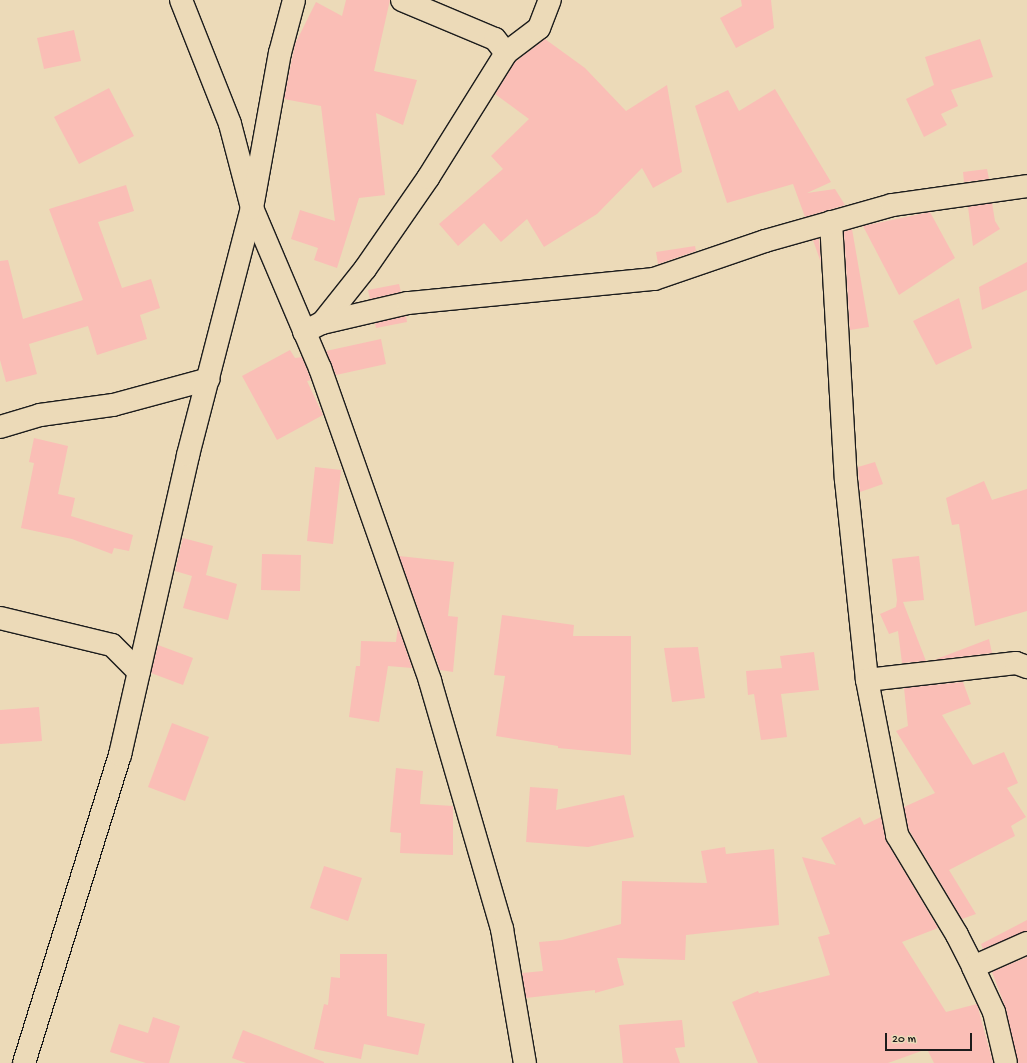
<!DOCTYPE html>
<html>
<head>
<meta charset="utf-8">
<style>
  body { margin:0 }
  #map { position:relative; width:1027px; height:1063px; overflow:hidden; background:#ecdab8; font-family:"Gochi Hand",sans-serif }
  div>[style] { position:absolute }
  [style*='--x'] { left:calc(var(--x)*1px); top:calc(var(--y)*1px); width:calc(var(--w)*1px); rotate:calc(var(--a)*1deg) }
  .building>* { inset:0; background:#fabeb6 }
  .roads { filter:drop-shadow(1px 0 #1c1c1c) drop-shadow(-1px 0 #1c1c1c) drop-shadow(0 1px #1c1c1c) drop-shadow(0 -1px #1c1c1c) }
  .minor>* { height:22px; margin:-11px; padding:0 11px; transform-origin:11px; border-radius:11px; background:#ecdab8 }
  span { translate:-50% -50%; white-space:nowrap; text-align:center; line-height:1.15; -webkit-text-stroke:3px #ecdab8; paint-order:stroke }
  .scale { position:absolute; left:885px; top:1033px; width:87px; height:18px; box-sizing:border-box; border:2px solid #1c1c1c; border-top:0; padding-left:5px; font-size:12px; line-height:14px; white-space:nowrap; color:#1c1c1c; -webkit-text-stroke:3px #ecdab8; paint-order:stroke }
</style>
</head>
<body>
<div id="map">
  <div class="building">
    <i style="clip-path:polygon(346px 0,390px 0,374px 71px,417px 80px,403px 125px,376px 113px,385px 195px,359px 198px,337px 268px,314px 260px,318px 248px,291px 239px,300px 210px,335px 221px,321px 106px,284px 99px,295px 44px,316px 2px,342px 16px)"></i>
    <i style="clip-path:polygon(741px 0,771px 0,774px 28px,736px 48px,720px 18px,742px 6px)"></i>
    <i style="clip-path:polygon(74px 30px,81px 61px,44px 69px,37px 38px)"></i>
    <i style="clip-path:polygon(545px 39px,585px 68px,626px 111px,667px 85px,682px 172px,653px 188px,642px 168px,597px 214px,544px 247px,527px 219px,501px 242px,484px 223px,458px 246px,439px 224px,503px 169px,491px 156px,529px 119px,495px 94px,515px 62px)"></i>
    <i style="clip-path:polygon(980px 39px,993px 77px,951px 90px,958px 106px,941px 114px,947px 125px,924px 137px,906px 99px,934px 85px,925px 57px)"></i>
    <i style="clip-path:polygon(109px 88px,134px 136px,79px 164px,54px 117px)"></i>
    <i style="clip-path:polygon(775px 89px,831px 182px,807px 193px,835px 189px,845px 205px,805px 217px,793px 184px,727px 203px,695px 106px,728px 90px,739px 111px)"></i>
    <i style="clip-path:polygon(987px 169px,989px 179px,964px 182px,963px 172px)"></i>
    <i style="clip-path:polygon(126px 185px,134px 211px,98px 222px,122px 288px,151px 279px,160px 308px,140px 315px,147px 339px,97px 355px,88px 326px,29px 344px,37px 374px,6px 382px,0 360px,0 261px,8px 260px,23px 319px,83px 300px,49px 209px)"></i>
    <i style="clip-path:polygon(992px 203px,995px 221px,1000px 229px,973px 246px,968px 207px)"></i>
    <i style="clip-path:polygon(930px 212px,955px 258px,899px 295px,863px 226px)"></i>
    <i style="clip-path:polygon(852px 229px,869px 327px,850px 330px,844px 232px)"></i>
    <i style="clip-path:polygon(819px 239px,821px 263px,813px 240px)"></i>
    <i style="clip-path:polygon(695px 246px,696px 251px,658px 264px,656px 252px)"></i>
    <i style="clip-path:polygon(1027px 262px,1027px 290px,982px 310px,979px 287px)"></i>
    <i style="clip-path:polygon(399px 284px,401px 292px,370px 299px,368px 290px)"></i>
    <i style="clip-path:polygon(959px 298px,972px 348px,936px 365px,913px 321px)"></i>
    <i style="clip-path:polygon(406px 316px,407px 322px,376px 328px,375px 323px)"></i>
    <i style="clip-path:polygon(381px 339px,386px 364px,336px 375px,326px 351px)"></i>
    <i style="clip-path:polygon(290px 350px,295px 358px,302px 357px,311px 380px,307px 381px,323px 415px,277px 440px,242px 376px)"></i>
    <i style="clip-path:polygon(34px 438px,68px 446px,58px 494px,75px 498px,71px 516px,133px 535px,129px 551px,114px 548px,112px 554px,72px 539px,21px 528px,34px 463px,29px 462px)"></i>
    <i style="clip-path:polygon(875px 462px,883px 484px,860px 492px,858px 467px)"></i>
    <i style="clip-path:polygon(315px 467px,341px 470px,333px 544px,307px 541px)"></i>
    <i style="clip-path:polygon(984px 481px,992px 500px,1027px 489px,1027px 611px,975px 626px,959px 524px,952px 525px,946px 498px)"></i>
    <i style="clip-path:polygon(183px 538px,213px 546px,206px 575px,237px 584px,228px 620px,183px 608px,192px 576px,175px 571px)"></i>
    <i style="clip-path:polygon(262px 554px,301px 555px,300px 591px,261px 590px)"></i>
    <i style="clip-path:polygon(399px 556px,454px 562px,448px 616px,458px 617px,453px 672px,440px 670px)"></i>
    <i style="clip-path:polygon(919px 556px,924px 600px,903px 602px,926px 661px,902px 663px,898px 631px,889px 634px,880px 614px,896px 607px,897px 600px,892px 559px)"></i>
    <i style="clip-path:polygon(502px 615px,574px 625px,573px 636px,631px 636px,631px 755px,558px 748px,558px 746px,496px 736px,505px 676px,494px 675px)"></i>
    <i style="clip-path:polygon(398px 626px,412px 668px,388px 666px,379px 722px,349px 717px,356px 666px,360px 666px,361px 641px,396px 642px)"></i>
    <i style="clip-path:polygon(989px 639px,992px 653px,934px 660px)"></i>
    <i style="clip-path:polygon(158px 645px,193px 658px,183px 685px,151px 673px)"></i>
    <i style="clip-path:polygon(698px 647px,705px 698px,672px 702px,664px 648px)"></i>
    <i style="clip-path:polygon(814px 652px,819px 690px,781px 694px,787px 737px,761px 740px,754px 694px,748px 695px,746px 671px,782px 668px,780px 656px)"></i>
    <i style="clip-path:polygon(963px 682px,971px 704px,942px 715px,973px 765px,1004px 752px,1018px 783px,1007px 788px,1026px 817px,1011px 826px,1015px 836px,949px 870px,976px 914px,962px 919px,909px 830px,904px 807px,935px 793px,896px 731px,908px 726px,904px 688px)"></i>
    <i style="clip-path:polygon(39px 707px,42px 741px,0 744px,0 710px)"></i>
    <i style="clip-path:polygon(172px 723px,209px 737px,185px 801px,148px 787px)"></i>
    <i style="clip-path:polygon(396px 768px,423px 771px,420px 804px,453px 806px,453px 855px,400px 853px,401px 833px,390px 832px)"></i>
    <i style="clip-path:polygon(530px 787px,558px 789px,556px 810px,624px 795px,634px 837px,588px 847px,526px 842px)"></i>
    <i style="clip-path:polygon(860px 817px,864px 825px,881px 817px,886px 841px,938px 928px,902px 942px,946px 1012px,977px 1004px,993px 1063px,934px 1063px,927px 1049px,888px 1063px,758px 1063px,732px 1002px,758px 991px,759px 993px,830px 975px,818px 937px,830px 934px,802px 857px,836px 865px,821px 838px)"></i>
    <i style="clip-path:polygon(725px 847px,726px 854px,774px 849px,779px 925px,686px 935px,685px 960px,617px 958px,624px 985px,595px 993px,595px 990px,526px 998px,522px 973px,543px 971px,539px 942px,562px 940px,621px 924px,622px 881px,707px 883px,701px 851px)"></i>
    <i style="clip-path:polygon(324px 866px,362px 878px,348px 921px,310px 908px)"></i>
    <i style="clip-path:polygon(1027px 920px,1027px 931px,983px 949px,981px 944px)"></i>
    <i style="clip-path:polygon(340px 954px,387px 954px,387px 1016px,425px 1024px,418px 1055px,364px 1044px,361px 1059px,314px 1049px,324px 1004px,328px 1005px,331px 977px,340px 978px)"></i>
    <i style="clip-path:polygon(1027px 957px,1027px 1063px,1018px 1063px,1006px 1009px,992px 972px)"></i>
    <i style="clip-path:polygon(153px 1017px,180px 1026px,169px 1063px,146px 1063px,110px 1052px,119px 1024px,148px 1033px)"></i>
    <i style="clip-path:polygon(682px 1020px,685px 1047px,675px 1048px,680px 1063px,623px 1063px,619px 1025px)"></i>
    <i style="clip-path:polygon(243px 1030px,324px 1062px,324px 1063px,246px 1063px,232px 1058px)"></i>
  </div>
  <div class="roads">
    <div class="minor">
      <i style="--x:181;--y:0;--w:133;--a:68.4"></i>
      <i style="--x:230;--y:124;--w:87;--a:75.3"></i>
      <i style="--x:252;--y:208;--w:174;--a:67"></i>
      <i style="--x:320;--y:368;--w:332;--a:70.6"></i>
      <i style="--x:430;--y:681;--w:258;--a:73.8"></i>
      <i style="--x:502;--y:929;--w:136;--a:80.3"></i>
      <i style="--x:402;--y:0;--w:101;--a:22.8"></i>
      <i style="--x:495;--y:39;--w:18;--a:52"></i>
      <i style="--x:831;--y:222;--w:258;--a:86.7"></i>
      <i style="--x:846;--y:480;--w:201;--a:84"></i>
      <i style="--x:867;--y:680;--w:158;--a:79"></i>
      <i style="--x:897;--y:835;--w:117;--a:59"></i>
      <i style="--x:957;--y:935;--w:36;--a:63"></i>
      <i style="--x:973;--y:967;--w:50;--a:65"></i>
      <i style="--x:994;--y:1012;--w:52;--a:76.8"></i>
      <i style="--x:322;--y:323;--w:69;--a:-51.5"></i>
      <i style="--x:365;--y:269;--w:111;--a:-55.3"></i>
      <i style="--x:428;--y:178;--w:147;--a:-58"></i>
      <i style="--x:506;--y:53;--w:41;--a:-37.1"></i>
      <i style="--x:539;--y:28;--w:30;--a:-69"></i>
      <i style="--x:304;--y:332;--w:20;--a:-27"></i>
      <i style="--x:322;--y:323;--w:88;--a:-13.1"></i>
      <i style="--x:408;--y:303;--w:247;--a:-5.6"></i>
      <i style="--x:654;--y:279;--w:117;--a:-18.9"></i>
      <i style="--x:765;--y:241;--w:132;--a:-15.8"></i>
      <i style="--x:892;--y:205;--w:136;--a:-8"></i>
      <i style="--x:0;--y:427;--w:42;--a:-16.7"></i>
      <i style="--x:40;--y:415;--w:74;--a:-7.8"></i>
      <i style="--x:113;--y:405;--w:99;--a:-15.2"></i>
      <i style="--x:0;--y:618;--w:115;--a:13.6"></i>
      <i style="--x:112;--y:645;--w:38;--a:45"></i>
      <i style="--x:867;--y:680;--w:150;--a:-6.5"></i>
      <i style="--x:1016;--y:663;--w:12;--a:20"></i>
      <i style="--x:973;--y:967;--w:59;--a:-24"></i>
      <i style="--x:24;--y:1063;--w:323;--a:-72.7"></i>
      <i style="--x:120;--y:755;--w:308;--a:-77.2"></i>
      <i style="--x:188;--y:455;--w:255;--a:-75.5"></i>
      <i style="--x:252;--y:208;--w:158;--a:-79.8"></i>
      <i style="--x:280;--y:53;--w:55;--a:-75.2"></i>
    </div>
  </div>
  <div class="scale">20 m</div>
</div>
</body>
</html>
